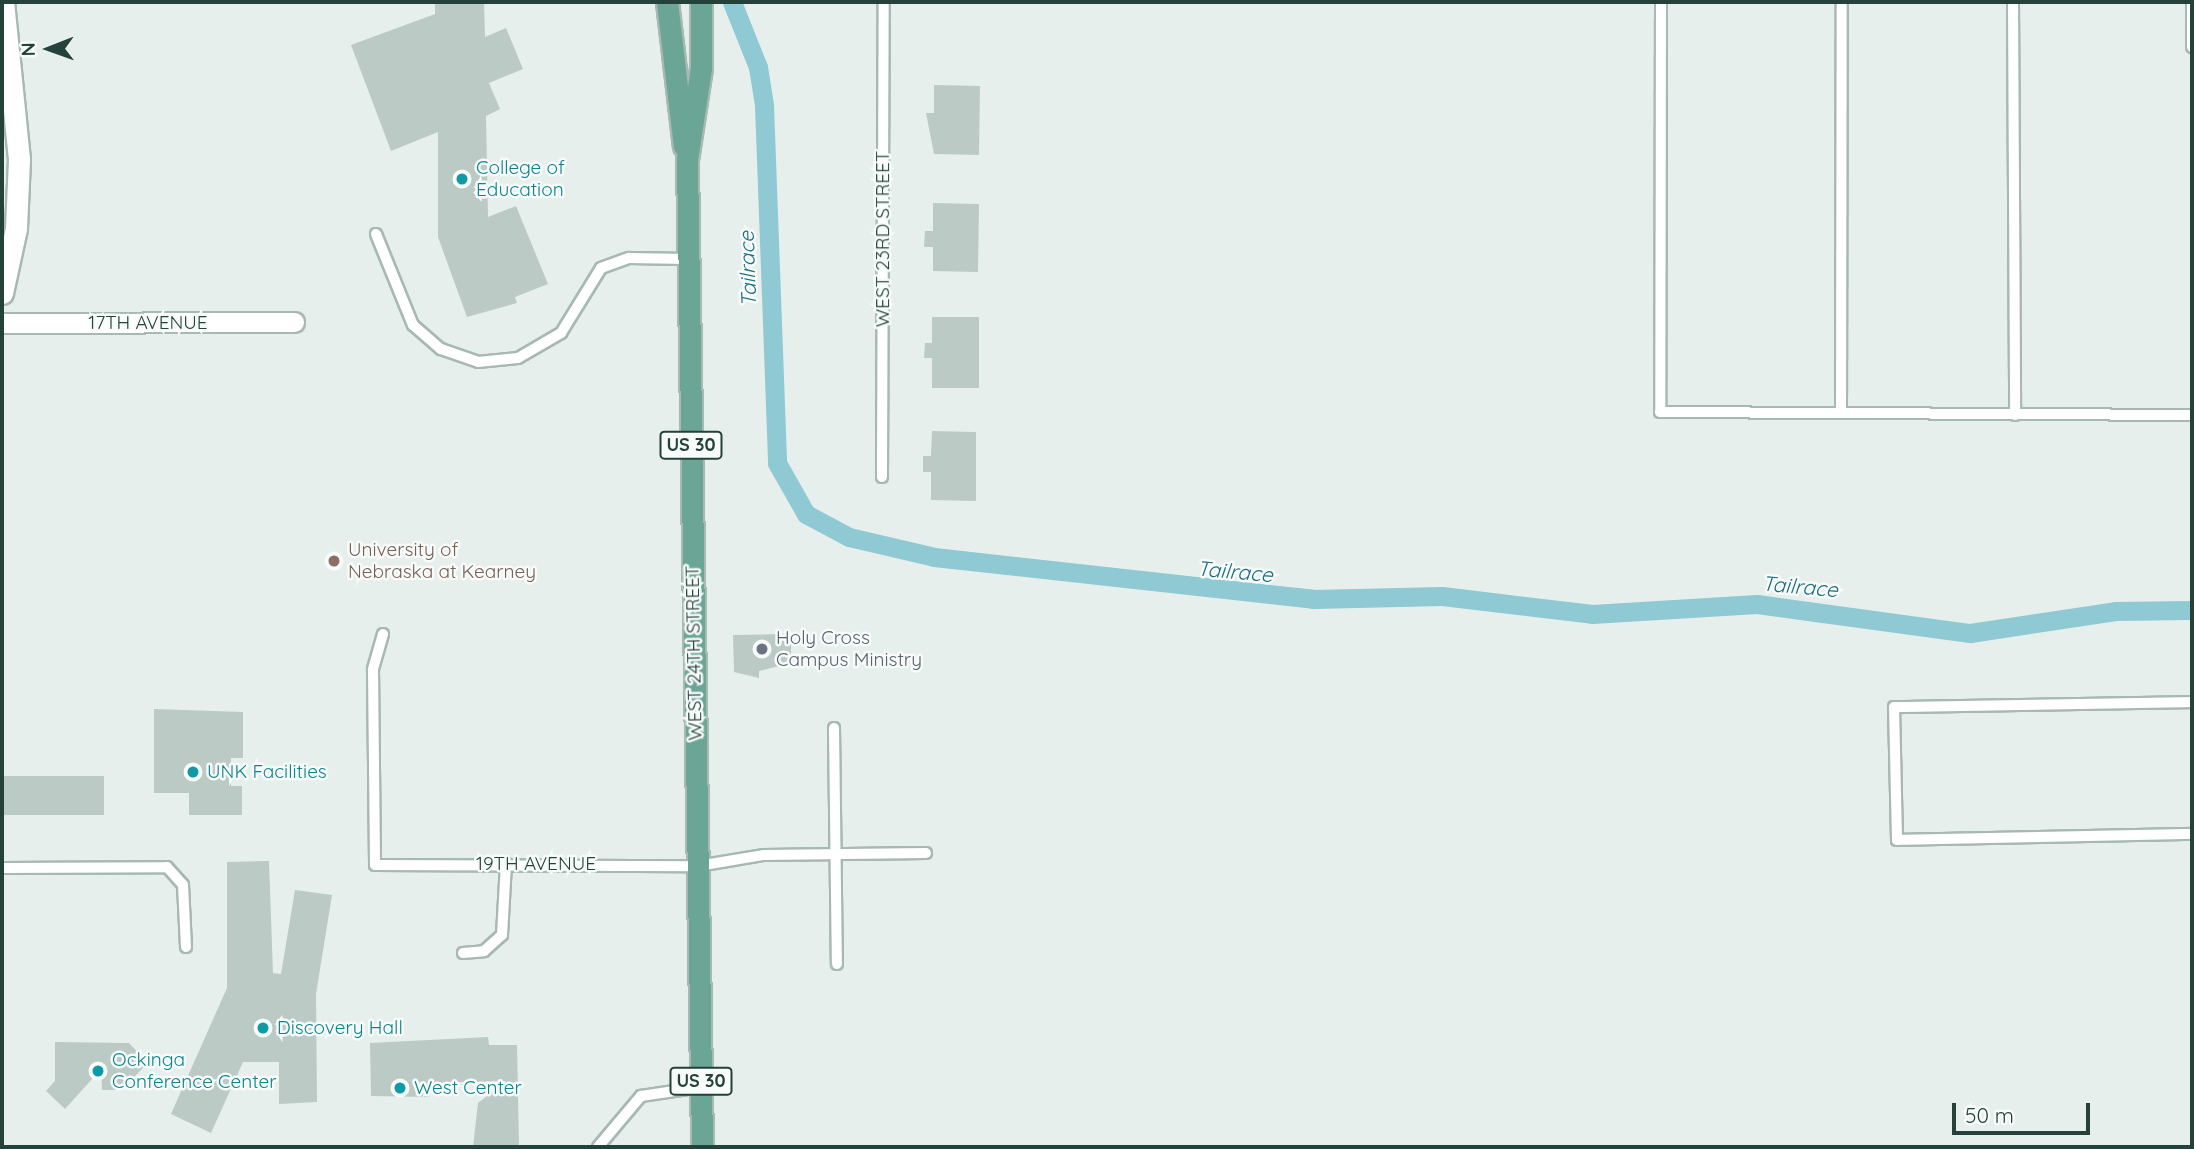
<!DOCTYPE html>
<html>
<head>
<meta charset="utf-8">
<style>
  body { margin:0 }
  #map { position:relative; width:2194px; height:1149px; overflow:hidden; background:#e6efeb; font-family:Quicksand,sans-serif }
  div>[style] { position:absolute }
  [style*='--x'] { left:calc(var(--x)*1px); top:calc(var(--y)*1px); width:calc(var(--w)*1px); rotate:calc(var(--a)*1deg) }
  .canal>* { height:19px; margin:-9.5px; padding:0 9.5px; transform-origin:9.5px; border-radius:9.5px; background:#8ec9d4 }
  .building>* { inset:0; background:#bbcac4 }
  .roads { filter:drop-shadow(2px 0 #a8b8b2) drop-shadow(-2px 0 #a8b8b2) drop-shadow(0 2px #a8b8b2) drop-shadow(0 -2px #a8b8b2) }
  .lane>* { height:10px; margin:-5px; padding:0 5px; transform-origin:5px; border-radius:5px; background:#fff }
  .street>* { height:19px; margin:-9.5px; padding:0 9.5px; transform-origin:9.5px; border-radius:9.5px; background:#fff }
  .secondary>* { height:21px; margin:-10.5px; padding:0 10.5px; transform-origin:10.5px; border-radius:10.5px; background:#fff }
  .primary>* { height:21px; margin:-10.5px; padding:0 10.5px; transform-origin:10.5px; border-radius:10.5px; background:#6aa596 }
  .dots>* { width:19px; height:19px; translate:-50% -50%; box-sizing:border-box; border:4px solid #f7fbf9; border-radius:50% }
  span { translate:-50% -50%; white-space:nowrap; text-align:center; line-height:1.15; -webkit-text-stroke:5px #f7fbf9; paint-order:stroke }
  .shield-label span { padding:2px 5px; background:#f7fbf9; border:2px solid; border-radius:5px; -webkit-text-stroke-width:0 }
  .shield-label { font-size:18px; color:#24423a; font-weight:700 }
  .culture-label { font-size:19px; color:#0d838f }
  .left { translate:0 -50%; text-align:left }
  .street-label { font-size:19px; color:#24423a }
  .education-label { font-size:19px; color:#785e54 }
  .worship-label { font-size:19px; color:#5b616d }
  .water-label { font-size:21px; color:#1c6f80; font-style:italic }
  .frame { position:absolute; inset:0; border:4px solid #24423a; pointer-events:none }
  .north { position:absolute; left:14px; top:14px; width:70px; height:70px; -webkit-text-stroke:5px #f7fbf9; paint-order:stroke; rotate:269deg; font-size:19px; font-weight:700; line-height:28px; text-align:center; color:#24423a }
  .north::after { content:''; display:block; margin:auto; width:24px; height:32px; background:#24423a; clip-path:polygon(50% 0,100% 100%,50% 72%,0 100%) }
  .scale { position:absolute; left:1952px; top:1103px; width:138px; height:32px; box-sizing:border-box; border:4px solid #24423a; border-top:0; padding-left:9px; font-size:21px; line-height:24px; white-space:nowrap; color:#24423a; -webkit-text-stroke:5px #f7fbf9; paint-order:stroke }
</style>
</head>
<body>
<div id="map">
  <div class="canal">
    <i style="--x:732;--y:2;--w:70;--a:68.2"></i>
    <i style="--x:758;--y:67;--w:38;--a:81"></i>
    <i style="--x:764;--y:105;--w:358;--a:87.9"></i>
    <i style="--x:777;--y:463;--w:59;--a:60.4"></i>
    <i style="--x:806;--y:514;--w:49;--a:28.1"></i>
    <i style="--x:849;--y:537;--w:87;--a:13.2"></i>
    <i style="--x:934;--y:557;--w:381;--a:6.3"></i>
    <i style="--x:1313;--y:599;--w:129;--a:-1.3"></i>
    <i style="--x:1442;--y:596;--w:151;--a:6.8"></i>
    <i style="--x:1592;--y:614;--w:165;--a:-3.5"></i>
    <i style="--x:1757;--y:604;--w:215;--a:7.8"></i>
    <i style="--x:1970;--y:633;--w:147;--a:-8.6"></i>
    <i style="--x:2115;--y:611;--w:77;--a:-0.7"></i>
  </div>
  <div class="building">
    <i style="clip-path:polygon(435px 2px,484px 2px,485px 37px,506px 28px,523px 69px,489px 83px,500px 109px,486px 116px,488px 217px,516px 206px,548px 284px,515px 297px,517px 303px,467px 317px,438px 237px,438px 132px,391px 151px,351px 45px,435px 14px)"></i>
    <i style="clip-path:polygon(934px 85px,980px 86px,979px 155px,934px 154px,926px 113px,934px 113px)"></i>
    <i style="clip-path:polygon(933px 203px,979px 204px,978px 272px,933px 271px,933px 247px,924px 247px,925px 231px,933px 231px)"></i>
    <i style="clip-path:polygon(932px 317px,979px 317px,979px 388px,932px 388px,932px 358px,924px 358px,925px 343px,932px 343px)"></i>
    <i style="clip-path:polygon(932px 431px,976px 432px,976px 501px,931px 500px,931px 472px,923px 472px,923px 456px,931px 456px)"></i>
    <i style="clip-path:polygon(791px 634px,791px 663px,759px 671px,759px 678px,734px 672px,733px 635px)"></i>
    <i style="clip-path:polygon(154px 709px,243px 712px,243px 758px,231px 758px,231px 786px,242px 786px,242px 815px,189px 815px,189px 793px,154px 793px)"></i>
    <i style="clip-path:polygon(2px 776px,104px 776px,104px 815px,2px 815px)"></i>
    <i style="clip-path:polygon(269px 861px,273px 973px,281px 974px,295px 890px,332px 895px,316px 994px,317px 1102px,279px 1104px,279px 1062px,243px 1062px,211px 1133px,171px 1114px,227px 988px,227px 862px)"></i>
    <i style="clip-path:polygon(488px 1037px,489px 1045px,517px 1045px,519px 1147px,473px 1147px,478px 1103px,506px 1081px,428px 1083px,429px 1097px,371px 1096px,370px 1043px)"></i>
    <i style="clip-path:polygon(55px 1042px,129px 1043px,148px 1063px,121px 1090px,102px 1090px,101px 1069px,65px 1109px,46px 1091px,55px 1081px)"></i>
  </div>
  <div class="roads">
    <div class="lane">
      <i style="--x:1661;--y:2;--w:410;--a:90.1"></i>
      <i style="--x:1660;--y:412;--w:532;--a:0.32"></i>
      <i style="--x:2013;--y:2;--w:413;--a:89.7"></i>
      <i style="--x:2192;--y:2;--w:45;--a:90"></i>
      <i style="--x:376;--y:234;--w:98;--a:67.9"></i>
      <i style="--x:413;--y:325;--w:37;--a:41"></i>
      <i style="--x:441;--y:349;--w:39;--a:19"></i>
      <i style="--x:478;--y:362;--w:40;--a:-5.7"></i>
      <i style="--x:518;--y:358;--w:50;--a:-30.2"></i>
      <i style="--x:561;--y:333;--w:76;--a:-58.4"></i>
      <i style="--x:601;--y:268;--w:30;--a:-20"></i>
      <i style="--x:629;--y:258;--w:59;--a:1"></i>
      <i style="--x:1841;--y:413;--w:411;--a:-89.9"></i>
      <i style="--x:882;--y:477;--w:475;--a:-89.8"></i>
      <i style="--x:383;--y:634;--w:37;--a:106"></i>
      <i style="--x:373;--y:670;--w:195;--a:89.4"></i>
      <i style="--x:375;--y:865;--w:323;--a:0.2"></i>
      <i style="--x:698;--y:866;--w:67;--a:-9.5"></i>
      <i style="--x:764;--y:855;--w:162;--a:-0.7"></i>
      <i style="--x:2192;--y:702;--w:298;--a:179"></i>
      <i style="--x:1894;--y:707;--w:133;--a:88.7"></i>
      <i style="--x:1897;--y:840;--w:295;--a:-1.2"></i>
      <i style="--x:834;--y:728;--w:236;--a:89.3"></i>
      <i style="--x:2;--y:868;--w:165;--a:-0.3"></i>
      <i style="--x:167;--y:867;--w:24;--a:48"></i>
      <i style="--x:183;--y:885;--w:62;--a:87.2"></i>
      <i style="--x:463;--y:953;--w:21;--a:-5"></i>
      <i style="--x:484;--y:951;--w:24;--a:-42"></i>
      <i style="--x:502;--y:935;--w:72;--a:-86.8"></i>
      <i style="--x:598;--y:1147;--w:67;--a:-49.9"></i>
      <i style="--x:641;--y:1096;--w:61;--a:-8.5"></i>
    </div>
    <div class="street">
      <i style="--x:2;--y:323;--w:292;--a:-0.2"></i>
    </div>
    <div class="secondary">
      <i style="--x:2;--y:293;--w:66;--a:-77.8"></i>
      <i style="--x:16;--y:228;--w:69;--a:-87.5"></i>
      <i style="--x:19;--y:159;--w:158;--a:-95.8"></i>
    </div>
    <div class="primary">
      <i style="--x:667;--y:2;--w:145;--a:83.3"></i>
      <i style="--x:701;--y:2;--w:66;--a:90"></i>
      <i style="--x:701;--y:68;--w:92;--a:98.7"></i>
      <i style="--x:687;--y:159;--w:988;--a:89.13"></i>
    </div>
  </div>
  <div class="dots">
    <i style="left:462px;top:179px;background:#0f9aa8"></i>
    <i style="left:334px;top:561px;background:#8d6e63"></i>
    <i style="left:762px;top:649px;background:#6b7280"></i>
    <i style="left:193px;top:772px;background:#0f9aa8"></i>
    <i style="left:263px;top:1028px;background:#0f9aa8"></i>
    <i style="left:98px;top:1071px;background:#0f9aa8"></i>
    <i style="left:400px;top:1088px;background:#0f9aa8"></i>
  </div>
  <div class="shield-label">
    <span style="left:691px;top:445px">US 30</span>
    <span style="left:701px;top:1081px">US 30</span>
  </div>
  <div class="culture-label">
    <span class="left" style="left:476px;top:179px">College of<br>Education</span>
    <span class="left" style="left:207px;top:772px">UNK Facilities</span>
    <span class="left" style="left:277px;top:1028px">Discovery Hall</span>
    <span class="left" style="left:112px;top:1071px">Ockinga<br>Conference Center</span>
    <span class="left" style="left:414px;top:1088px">West Center</span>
  </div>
  <div class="street-label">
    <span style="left:883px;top:239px;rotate:-90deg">WEST 23RD STREET</span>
    <span style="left:148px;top:323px">17TH AVENUE</span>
    <span style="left:694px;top:653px;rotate:-91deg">WEST 24TH STREET</span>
    <span style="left:536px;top:864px">19TH AVENUE</span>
  </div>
  <div class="education-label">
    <span class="left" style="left:348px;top:561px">University of<br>Nebraska at Kearney</span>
  </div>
  <div class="worship-label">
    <span class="left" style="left:776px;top:649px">Holy Cross<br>Campus Ministry</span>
  </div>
  <div class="water-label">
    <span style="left:747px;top:269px;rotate:-92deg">Tailrace</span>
    <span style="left:1235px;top:571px;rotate:5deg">Tailrace</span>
    <span style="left:1800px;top:586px;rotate:5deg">Tailrace</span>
  </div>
  <div class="frame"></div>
  <div class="north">N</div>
  <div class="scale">50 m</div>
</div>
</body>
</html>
